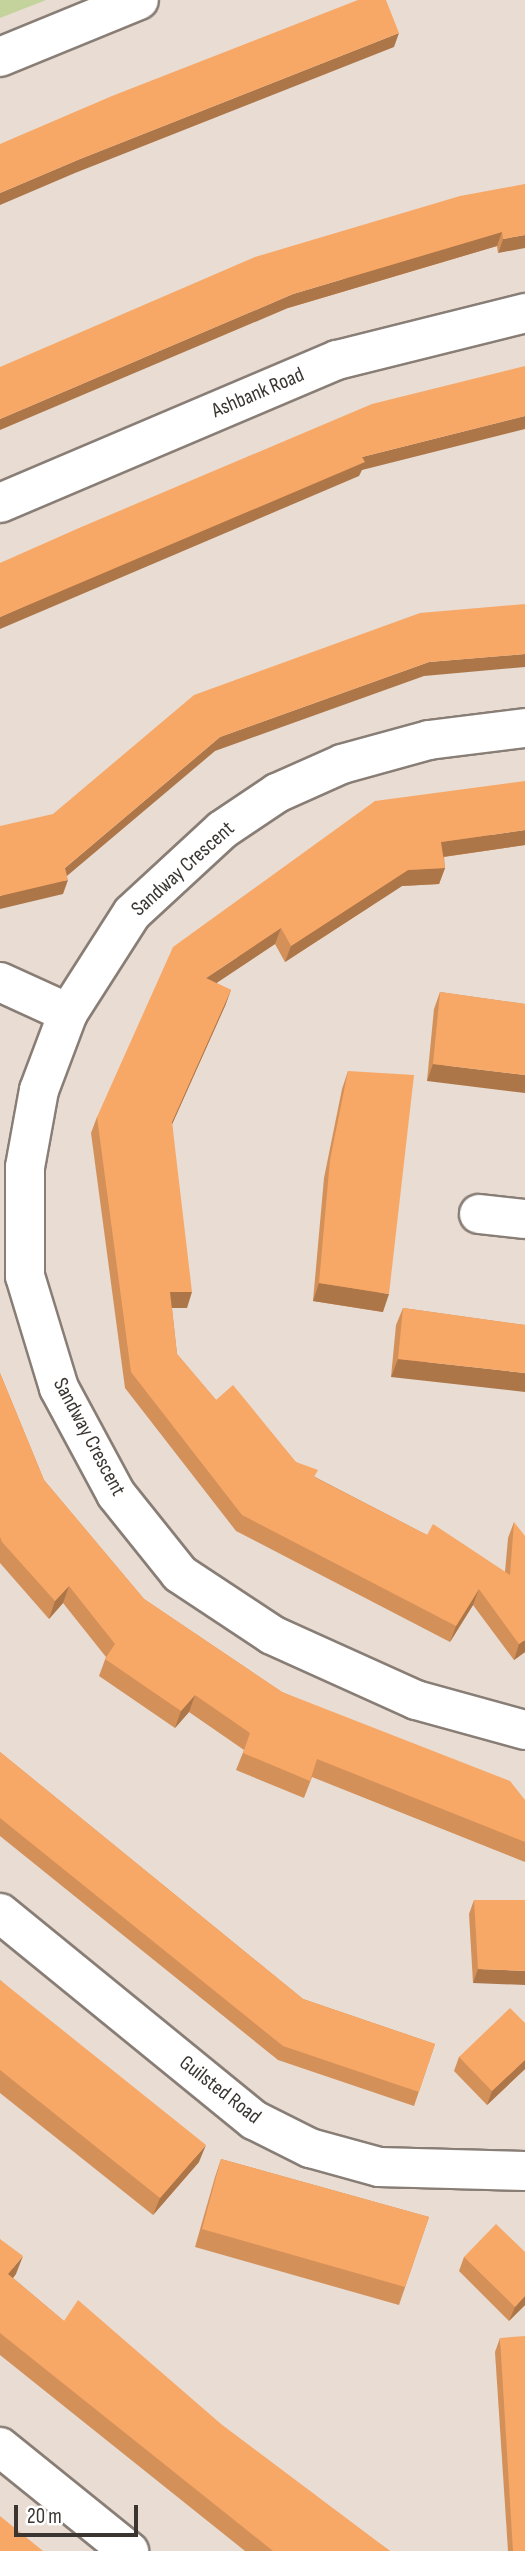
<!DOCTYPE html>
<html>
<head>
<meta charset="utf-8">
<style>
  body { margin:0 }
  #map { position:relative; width:525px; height:2551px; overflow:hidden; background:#e8dcd3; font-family:"Sofia Sans Condensed",sans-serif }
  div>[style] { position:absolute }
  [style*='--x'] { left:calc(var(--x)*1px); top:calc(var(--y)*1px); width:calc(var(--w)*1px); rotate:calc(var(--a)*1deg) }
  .green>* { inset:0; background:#c4d39b }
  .roads { filter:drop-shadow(2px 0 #897e76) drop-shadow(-2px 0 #897e76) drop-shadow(0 2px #897e76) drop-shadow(0 -2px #897e76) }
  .minor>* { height:38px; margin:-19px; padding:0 19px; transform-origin:19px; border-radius:19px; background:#fff }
  .wall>* { inset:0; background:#d49059 }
  .shaded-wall>* { inset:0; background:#ad7648 }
  .building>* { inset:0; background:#f7a867 }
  span { translate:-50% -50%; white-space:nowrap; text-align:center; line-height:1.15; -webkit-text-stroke:5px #fff; paint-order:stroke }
  .street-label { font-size:21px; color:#3a3531 }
  .scale { position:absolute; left:14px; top:2505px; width:124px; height:32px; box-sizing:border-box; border:4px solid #3a3531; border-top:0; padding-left:9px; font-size:21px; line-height:24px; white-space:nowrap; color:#3a3531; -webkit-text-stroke:5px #fff; paint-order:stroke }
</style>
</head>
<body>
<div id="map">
  <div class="green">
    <i style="clip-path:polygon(0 0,46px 0,0 18px)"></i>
  </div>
  <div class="roads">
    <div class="minor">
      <i style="--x:0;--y:57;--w:150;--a:-22.3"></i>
      <i style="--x:0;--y:503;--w:366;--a:-23"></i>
      <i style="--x:337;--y:360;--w:194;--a:-14"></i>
      <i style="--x:525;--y:728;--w:97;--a:172.9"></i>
      <i style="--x:429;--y:740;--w:90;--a:164.6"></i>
      <i style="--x:342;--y:764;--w:71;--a:156"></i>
      <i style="--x:277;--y:793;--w:66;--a:146.1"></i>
      <i style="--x:222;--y:830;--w:122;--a:137.3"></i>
      <i style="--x:132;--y:913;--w:119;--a:122.6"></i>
      <i style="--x:68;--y:1013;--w:82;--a:110.6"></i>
      <i style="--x:39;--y:1090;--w:78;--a:100.3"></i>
      <i style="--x:25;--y:1167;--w:109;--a:90"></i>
      <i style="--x:25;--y:1276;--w:117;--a:73.1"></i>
      <i style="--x:59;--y:1388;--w:120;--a:61.7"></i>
      <i style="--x:116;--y:1494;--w:102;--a:51.3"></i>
      <i style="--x:180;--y:1574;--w:110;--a:33.5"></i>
      <i style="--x:272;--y:1635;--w:158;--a:24.3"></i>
      <i style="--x:416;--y:1700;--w:113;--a:15.4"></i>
      <i style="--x:0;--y:982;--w:75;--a:24.5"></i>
      <i style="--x:479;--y:1214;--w:46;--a:6.2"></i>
      <i style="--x:0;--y:1913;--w:328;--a:39.2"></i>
      <i style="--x:254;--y:2120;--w:63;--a:26.6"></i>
      <i style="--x:310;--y:2148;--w:72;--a:15.4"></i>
      <i style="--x:379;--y:2167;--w:146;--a:1.6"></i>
      <i style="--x:0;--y:2447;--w:166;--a:38.9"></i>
    </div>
  </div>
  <div class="wall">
    <i style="clip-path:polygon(525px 184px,498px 253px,497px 246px,288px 308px)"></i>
    <i style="clip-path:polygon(375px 801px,525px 845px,444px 857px,445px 868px,439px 884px,402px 886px,285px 962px,275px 944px,216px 983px,231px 990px,225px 1006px,172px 1124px,187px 1308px,172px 1308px,177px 1354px,216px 1400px,315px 1477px,427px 1535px,505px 1572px,508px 1538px,514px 1522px,525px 1652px,514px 1660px,473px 1605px,450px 1642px,236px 1531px,125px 1388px,91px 1133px,97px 1117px)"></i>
    <i style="clip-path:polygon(440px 992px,525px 1004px,427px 1081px,434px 1009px)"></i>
    <i style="clip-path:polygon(348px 1071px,383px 1312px,313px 1301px,324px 1178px,342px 1089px)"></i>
    <i style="clip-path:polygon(403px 1308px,525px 1325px,391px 1377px,396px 1325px)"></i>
    <i style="clip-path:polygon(0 1373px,44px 1480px,144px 1599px,282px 1692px,525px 1800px,525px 1862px,312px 1777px,304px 1798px,236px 1770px,244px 1750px,189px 1712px,175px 1728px,99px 1676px,106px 1657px,63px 1603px,49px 1619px,0 1563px)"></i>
    <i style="clip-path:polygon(0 1752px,303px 1999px,435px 2044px,414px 2106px,278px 2060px,0 1836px)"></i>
    <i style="clip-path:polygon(474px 1900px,525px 1900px,473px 1983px,469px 1914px)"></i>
    <i style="clip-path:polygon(0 1980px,199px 2162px,153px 2215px,0 2093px)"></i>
    <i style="clip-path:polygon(525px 2023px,525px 2069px,487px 2105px,454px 2071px,459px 2057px)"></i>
    <i style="clip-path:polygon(221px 2159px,429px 2217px,399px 2305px,195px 2247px,215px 2177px)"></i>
    <i style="clip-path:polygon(0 2239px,16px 2274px,13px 2278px,64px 2321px,390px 2551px,245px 2551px,0 2355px)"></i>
    <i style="clip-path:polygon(525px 2252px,525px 2305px,509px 2321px,459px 2271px,464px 2257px)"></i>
    <i style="clip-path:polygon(500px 2338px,525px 2551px,508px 2551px,495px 2352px)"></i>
  </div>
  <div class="shaded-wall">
    <i style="clip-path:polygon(399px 33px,394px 47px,75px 173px,0 205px,0 193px,80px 159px)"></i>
    <i style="clip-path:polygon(502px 232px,497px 246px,288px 308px,0 430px,0 419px,293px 294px)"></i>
    <i style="clip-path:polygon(525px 235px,525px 248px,498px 253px,503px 239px)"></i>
    <i style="clip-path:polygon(525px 416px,525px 429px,362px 470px,359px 476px,0 629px,0 617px,362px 457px)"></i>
    <i style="clip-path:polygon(525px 654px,525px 667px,424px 676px,215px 751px,61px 881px,68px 880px,63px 894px,0 909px,0 896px,65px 868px,220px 737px,429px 662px)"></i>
    <i style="clip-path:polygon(525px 830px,525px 845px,435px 858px,441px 842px)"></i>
    <i style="clip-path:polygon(445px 868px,439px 884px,402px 886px,285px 962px,291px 946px,408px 870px)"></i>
    <i style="clip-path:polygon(281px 928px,275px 944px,200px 994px,206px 978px)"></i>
    <i style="clip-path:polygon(231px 990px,225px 1006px,166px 1138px,172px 1122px)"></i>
    <i style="clip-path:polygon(433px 1064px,525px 1075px,525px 1093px,427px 1081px)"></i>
    <i style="clip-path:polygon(319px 1283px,389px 1294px,383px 1312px,313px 1301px)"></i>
    <i style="clip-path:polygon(170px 1292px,192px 1292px,187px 1308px,165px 1308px)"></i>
    <i style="clip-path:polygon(398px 1359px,525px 1373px,525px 1392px,391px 1377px)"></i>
    <i style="clip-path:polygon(69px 1586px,63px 1603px,49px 1619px,55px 1601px)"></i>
    <i style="clip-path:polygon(479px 1589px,473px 1605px,450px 1642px,456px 1626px)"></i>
    <i style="clip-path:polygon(525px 1640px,525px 1652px,514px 1660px,519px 1644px)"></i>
    <i style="clip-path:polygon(195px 1695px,189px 1712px,175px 1728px,181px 1711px)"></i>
    <i style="clip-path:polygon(478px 1969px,525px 1971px,525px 1985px,473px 1983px)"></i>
    <i style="clip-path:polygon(525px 2060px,525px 2069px,487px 2105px,492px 2091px)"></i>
    <i style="clip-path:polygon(206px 2145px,199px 2162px,153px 2215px,160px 2198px)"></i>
    <i style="clip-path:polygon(23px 2256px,16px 2274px,1px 2292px,8px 2274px)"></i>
    <i style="clip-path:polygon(525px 2296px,525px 2305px,509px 2321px,515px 2307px)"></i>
  </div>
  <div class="building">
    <i style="clip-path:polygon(358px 0,386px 0,399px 33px,80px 159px,0 193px,0 144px,112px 96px)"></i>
    <i style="clip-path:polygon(525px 184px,525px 235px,503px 239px,502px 232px,293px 294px,0 419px,0 367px,255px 257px,460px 196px)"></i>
    <i style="clip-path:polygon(525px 366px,525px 416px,362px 457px,365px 462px,0 617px,0 563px,79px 528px,372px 404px)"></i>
    <i style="clip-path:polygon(525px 604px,525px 654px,429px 662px,220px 737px,65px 868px,68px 880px,0 896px,0 826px,53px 814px,194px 695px,420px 613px)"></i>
    <i style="clip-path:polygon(525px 781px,525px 830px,441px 842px,445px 868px,408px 870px,291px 946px,281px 928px,206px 978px,231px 990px,172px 1122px,192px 1292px,170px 1292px,177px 1354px,216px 1400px,233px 1385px,296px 1462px,318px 1470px,314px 1477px,427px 1535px,433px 1524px,510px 1575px,514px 1522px,525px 1536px,525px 1640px,519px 1644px,479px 1589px,456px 1626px,242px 1515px,131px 1372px,97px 1117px,173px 947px,375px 801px)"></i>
    <i style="clip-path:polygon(440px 992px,525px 1004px,525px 1075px,433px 1064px)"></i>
    <i style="clip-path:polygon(348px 1071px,414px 1075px,389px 1294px,319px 1283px,330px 1160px)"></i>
    <i style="clip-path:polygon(403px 1308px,525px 1325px,525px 1373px,398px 1359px)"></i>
    <i style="clip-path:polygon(0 1373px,44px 1480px,144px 1599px,282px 1692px,510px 1781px,525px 1800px,525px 1842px,317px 1759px,310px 1781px,243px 1753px,250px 1733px,195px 1695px,181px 1711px,105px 1659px,115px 1644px,69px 1586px,55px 1601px,2px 1542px,0 1537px)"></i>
    <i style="clip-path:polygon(0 1752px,303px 1999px,435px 2044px,419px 2092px,283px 2046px,0 1818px)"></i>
    <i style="clip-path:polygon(474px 1900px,525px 1900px,525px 1971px,478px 1969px)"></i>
    <i style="clip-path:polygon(0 1980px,206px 2145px,160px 2198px,0 2070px)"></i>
    <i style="clip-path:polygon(510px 2008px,525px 2023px,525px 2060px,492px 2091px,459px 2057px)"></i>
    <i style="clip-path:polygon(221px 2159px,429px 2217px,405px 2287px,202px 2229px)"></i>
    <i style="clip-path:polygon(496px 2224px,525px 2252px,525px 2296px,515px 2307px,464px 2257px)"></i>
    <i style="clip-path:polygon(0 2239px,23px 2256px,8px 2274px,64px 2321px,78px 2300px,221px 2424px,390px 2551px,273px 2551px,0 2333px)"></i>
    <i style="clip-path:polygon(525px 2336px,525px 2551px,513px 2551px,500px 2338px)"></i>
    <i style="clip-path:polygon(0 2516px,43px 2551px,0 2551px)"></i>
  </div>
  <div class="street-label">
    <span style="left:258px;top:393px;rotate:-23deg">Ashbank Road</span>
    <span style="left:183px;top:869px;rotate:-42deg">Sandway Crescent</span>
    <span style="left:89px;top:1437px;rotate:62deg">Sandway Crescent</span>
    <span style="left:220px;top:2090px;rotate:38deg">Guilsted Road</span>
  </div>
  <div class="scale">20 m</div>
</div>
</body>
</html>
